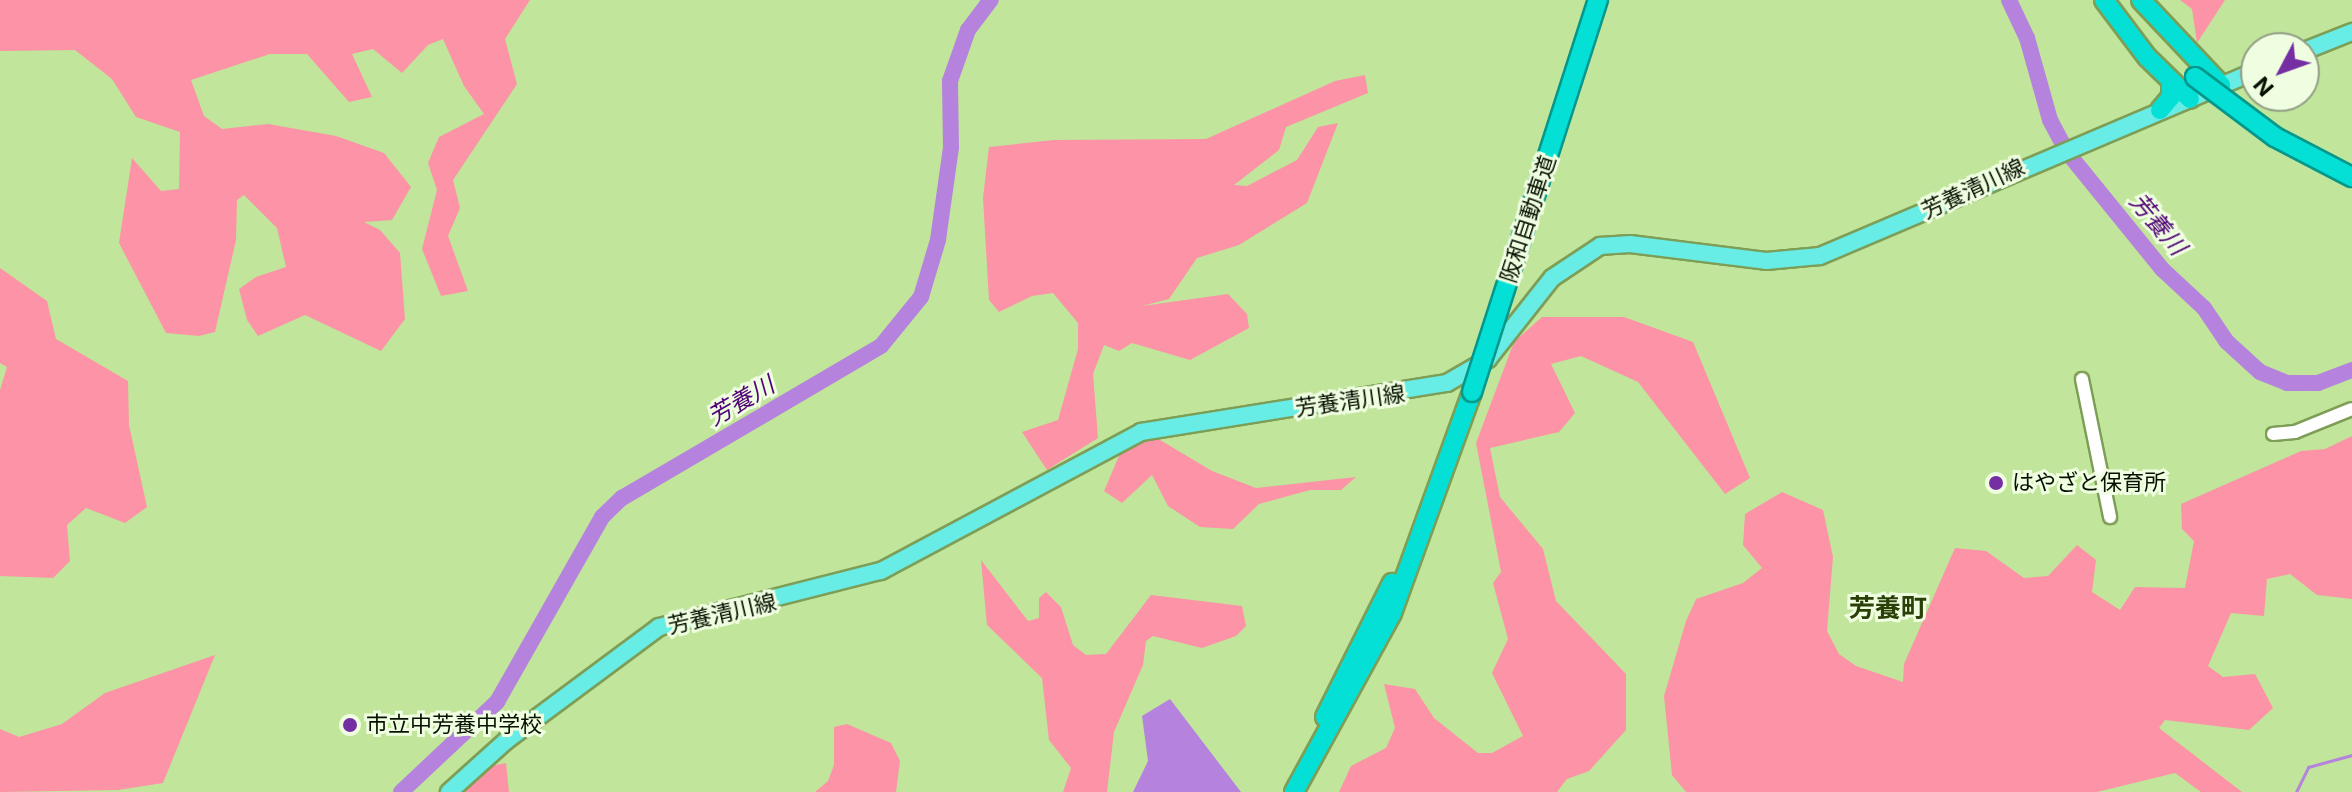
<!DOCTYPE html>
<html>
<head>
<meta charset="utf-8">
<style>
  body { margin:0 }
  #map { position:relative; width:2352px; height:792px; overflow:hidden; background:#c1e59a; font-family:Inter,"Noto Sans JP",sans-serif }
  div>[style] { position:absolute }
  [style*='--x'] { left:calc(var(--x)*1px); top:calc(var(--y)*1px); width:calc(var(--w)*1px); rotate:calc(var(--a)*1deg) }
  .green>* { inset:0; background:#fd93a6 }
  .water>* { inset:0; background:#b583dd }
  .stream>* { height:3px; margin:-1.5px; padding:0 1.5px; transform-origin:1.5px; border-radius:1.5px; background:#b583dd }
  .river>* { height:16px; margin:-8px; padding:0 8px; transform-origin:8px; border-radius:8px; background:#b583dd }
  .roads { filter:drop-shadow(2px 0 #7d9e56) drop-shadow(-2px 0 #7d9e56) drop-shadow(0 2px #7d9e56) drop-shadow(0 -2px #7d9e56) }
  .minor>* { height:12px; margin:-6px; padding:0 6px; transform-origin:6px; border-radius:6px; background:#fff }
  .major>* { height:16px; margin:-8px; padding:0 8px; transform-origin:8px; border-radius:8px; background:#68ece6 }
  .highway>* { height:18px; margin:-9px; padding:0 9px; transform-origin:9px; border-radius:9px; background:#04e0d6 }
  .bridges { filter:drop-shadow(2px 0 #05978b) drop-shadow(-2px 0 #05978b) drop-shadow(0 2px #05978b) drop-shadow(0 -2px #05978b) }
  .highway-bridge>* { height:18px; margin:-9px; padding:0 9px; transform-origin:9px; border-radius:9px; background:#04e0d6 }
  .dots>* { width:22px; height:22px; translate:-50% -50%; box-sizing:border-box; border:4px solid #effee0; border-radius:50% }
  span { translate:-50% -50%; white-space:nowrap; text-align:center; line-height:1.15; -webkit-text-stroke:6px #effee0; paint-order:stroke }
  .street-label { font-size:22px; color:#061000 }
  .poi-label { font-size:22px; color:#061000 }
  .left { translate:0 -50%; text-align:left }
  .water-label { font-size:24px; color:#510477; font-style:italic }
  .quarter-label { font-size:26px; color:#2a4007; font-weight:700 }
  .north { position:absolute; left:2240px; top:32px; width:80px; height:80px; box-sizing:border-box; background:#effee0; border:2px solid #929f86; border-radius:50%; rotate:229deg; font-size:22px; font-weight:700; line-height:32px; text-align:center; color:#061000 }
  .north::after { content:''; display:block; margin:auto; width:28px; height:36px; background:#762fa3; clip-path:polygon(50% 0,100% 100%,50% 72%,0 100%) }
</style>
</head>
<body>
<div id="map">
  <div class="green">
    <i style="clip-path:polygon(0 0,530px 0,505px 39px,517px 84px,453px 180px,460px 208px,448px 236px,468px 291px,441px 296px,422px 249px,437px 190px,428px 163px,439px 137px,484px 114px,464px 86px,443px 39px,428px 45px,402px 73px,373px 49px,352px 54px,372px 97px,349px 102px,307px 54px,270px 54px,191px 80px,204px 116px,222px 129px,268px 124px,336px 136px,384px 153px,411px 187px,392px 220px,364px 222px,380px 230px,400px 253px,405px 319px,381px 351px,305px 315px,258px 336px,247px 320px,239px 289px,256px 277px,286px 267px,277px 228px,244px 195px,237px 200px,236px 240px,215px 332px,199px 336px,166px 333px,119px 243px,132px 158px,161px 191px,179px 189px,180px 132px,136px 117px,112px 79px,75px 50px,0 51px)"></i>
    <i style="clip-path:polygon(2180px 0,2225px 0,2197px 43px,2192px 9px)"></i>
    <i style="clip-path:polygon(1365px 75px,1368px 93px,1286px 127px,1279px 150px,1234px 185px,1247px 186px,1297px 160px,1318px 127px,1338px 123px,1307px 203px,1239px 245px,1197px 258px,1169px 299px,1142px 306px,1228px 294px,1247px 314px,1249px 328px,1190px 360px,1132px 343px,1119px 351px,1104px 345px,1093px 374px,1098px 438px,1047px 470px,1022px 432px,1058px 420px,1078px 349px,1078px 323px,1053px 293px,1032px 296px,999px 312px,989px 300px,983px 198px,989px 147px,1054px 140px,1206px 139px,1335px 81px)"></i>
    <i style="clip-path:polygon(0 268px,47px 301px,56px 339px,128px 381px,129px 425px,147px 507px,125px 523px,86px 508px,67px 525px,70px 561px,53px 578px,0 576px,0 390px,7px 367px,0 363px)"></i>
    <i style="clip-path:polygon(1542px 317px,1624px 317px,1693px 342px,1750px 478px,1725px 494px,1638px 382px,1581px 356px,1551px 364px,1575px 413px,1559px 432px,1490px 448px,1500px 497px,1543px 549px,1556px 601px,1626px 674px,1626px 730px,1589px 771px,1567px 779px,1557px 792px,1339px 792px,1351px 766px,1386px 748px,1395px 728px,1384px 684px,1415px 689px,1434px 718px,1478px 753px,1492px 753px,1523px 736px,1492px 673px,1508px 639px,1493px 583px,1501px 572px,1476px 443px,1514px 342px)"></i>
    <i style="clip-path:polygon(2352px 436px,2352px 599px,2317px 595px,2290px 574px,2267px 579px,2264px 616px,2231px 613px,2208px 666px,2223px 677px,2255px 674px,2273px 708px,2249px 730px,2165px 720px,2159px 728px,2242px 792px,2201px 792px,2175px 773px,2097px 792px,1686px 792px,1672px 775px,1664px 696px,1686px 621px,1696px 599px,1743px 583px,1762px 568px,1743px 545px,1745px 514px,1782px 492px,1823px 510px,1833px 557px,1827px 631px,1839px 654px,1856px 666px,1903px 682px,1904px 664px,1955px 548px,1986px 551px,2024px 578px,2048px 576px,2077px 545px,2096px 560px,2092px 592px,2120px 610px,2135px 587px,2185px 588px,2194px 541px,2182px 529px,2181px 504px,2301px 451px,2325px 449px)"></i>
    <i style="clip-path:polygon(1155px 437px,1212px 471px,1256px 488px,1356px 477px,1341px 490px,1310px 490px,1259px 504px,1233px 529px,1200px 527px,1168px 506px,1152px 475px,1122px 503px,1104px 491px,1122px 449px)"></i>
    <i style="clip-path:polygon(981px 560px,1028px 621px,1039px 618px,1039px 598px,1046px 592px,1061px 607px,1073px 645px,1086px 655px,1106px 654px,1151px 595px,1242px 606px,1246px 626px,1236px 636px,1202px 648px,1153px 636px,1146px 641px,1143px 665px,1114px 732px,1107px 792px,1063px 792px,1071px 768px,1049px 740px,1042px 678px,987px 625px)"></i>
    <i style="clip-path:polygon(215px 655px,163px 783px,118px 790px,0 792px,0 729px,19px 737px,62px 724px,105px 693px)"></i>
    <i style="clip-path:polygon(847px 724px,891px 743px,900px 761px,896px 792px,815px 792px,828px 781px,834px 765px,834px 727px)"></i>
    <i style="clip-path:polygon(506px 763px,509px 792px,460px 792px,491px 766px)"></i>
  </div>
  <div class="water">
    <i style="clip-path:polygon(1170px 699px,1241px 792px,1133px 792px,1148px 761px,1142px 716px)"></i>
  </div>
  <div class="stream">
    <i style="--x:2296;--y:792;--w:28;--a:-64"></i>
    <i style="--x:2308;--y:767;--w:46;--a:-15.3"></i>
  </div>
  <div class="river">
    <i style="--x:2009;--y:0;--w:42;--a:64.7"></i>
    <i style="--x:2027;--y:38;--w:85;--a:74.3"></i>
    <i style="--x:2050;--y:120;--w:36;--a:62"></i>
    <i style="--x:2067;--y:152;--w:151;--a:50.9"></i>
    <i style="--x:2162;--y:269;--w:57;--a:42.9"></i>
    <i style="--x:2204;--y:308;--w:40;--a:56"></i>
    <i style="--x:2226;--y:341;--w:46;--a:42.4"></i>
    <i style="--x:2260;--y:372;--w:29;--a:22"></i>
    <i style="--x:2287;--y:383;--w:31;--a:0"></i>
    <i style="--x:2318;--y:383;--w:36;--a:-21"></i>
    <i style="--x:401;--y:792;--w:132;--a:-43.2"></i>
    <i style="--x:497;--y:702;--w:213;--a:-60.4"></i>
    <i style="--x:602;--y:517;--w:28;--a:-44"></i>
    <i style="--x:622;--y:498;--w:300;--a:-30.4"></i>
    <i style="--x:881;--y:346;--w:63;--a:-50.8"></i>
    <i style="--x:921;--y:297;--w:59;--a:-73.4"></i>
    <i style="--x:938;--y:240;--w:94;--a:-82"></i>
    <i style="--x:951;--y:147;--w:66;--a:-90.9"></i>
    <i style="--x:950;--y:81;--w:54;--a:-70.6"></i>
    <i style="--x:968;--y:30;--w:38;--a:-53"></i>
  </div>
  <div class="roads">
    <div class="minor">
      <i style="--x:2082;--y:379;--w:141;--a:78.5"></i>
      <i style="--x:2273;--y:434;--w:22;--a:-5"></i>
      <i style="--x:2295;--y:432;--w:61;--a:-22"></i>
    </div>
    <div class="major">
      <i style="--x:2304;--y:51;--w:52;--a:-21.6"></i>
      <i style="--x:449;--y:792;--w:78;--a:-41.9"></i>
      <i style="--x:507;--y:740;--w:189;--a:-36.6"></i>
      <i style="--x:659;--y:627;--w:229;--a:-14.2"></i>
      <i style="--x:881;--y:571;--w:295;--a:-28.1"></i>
      <i style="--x:1141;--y:432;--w:310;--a:-9.1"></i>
      <i style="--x:1447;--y:383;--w:48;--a:-30.3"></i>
      <i style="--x:1488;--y:359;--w:103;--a:-51.7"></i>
      <i style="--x:1552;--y:278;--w:58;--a:-33.7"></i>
      <i style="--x:1600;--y:246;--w:30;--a:-4"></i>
      <i style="--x:1630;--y:244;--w:137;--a:7.1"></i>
      <i style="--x:1766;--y:261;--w:54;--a:-5.3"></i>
      <i style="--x:1820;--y:256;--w:474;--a:-23"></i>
    </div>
    <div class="highway">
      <i style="--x:2104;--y:0;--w:71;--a:53"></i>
      <i style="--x:2147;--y:57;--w:60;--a:44.3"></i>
      <i style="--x:2141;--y:0;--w:117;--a:46.7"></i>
      <i style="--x:2160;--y:110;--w:17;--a:-50"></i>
      <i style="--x:2171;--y:97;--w:15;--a:-90"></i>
      <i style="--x:1325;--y:717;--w:150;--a:-63.4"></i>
      <i style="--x:1294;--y:792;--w:204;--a:-61.3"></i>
      <i style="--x:1392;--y:613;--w:235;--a:-70.1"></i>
    </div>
  </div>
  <div class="bridges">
    <div class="highway-bridge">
      <i style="--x:2195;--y:77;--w:100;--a:36.9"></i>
      <i style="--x:2275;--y:137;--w:87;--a:27.5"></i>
      <i style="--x:1472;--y:392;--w:412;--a:-72.2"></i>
    </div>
  </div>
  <div class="dots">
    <i style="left:1996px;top:483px;background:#762fa3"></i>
    <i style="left:350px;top:725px;background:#762fa3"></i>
  </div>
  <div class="street-label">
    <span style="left:1973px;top:189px;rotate:-25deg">芳養清川線</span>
    <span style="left:1528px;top:219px;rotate:-72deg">阪和自動車道</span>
    <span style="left:1350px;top:401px;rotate:-8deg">芳養清川線</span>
    <span style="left:722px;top:614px;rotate:-13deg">芳養清川線</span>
  </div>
  <div class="poi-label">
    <span class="left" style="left:2012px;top:483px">はやざと保育所</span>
    <span class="left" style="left:366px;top:725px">市立中芳養中学校</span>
  </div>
  <div class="water-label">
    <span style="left:2158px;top:224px;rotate:50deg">芳養川</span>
    <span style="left:741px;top:401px;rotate:-30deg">芳養川</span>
  </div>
  <div class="quarter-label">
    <span style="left:1888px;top:608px">芳養町</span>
  </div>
  <div class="north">N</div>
</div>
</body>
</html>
